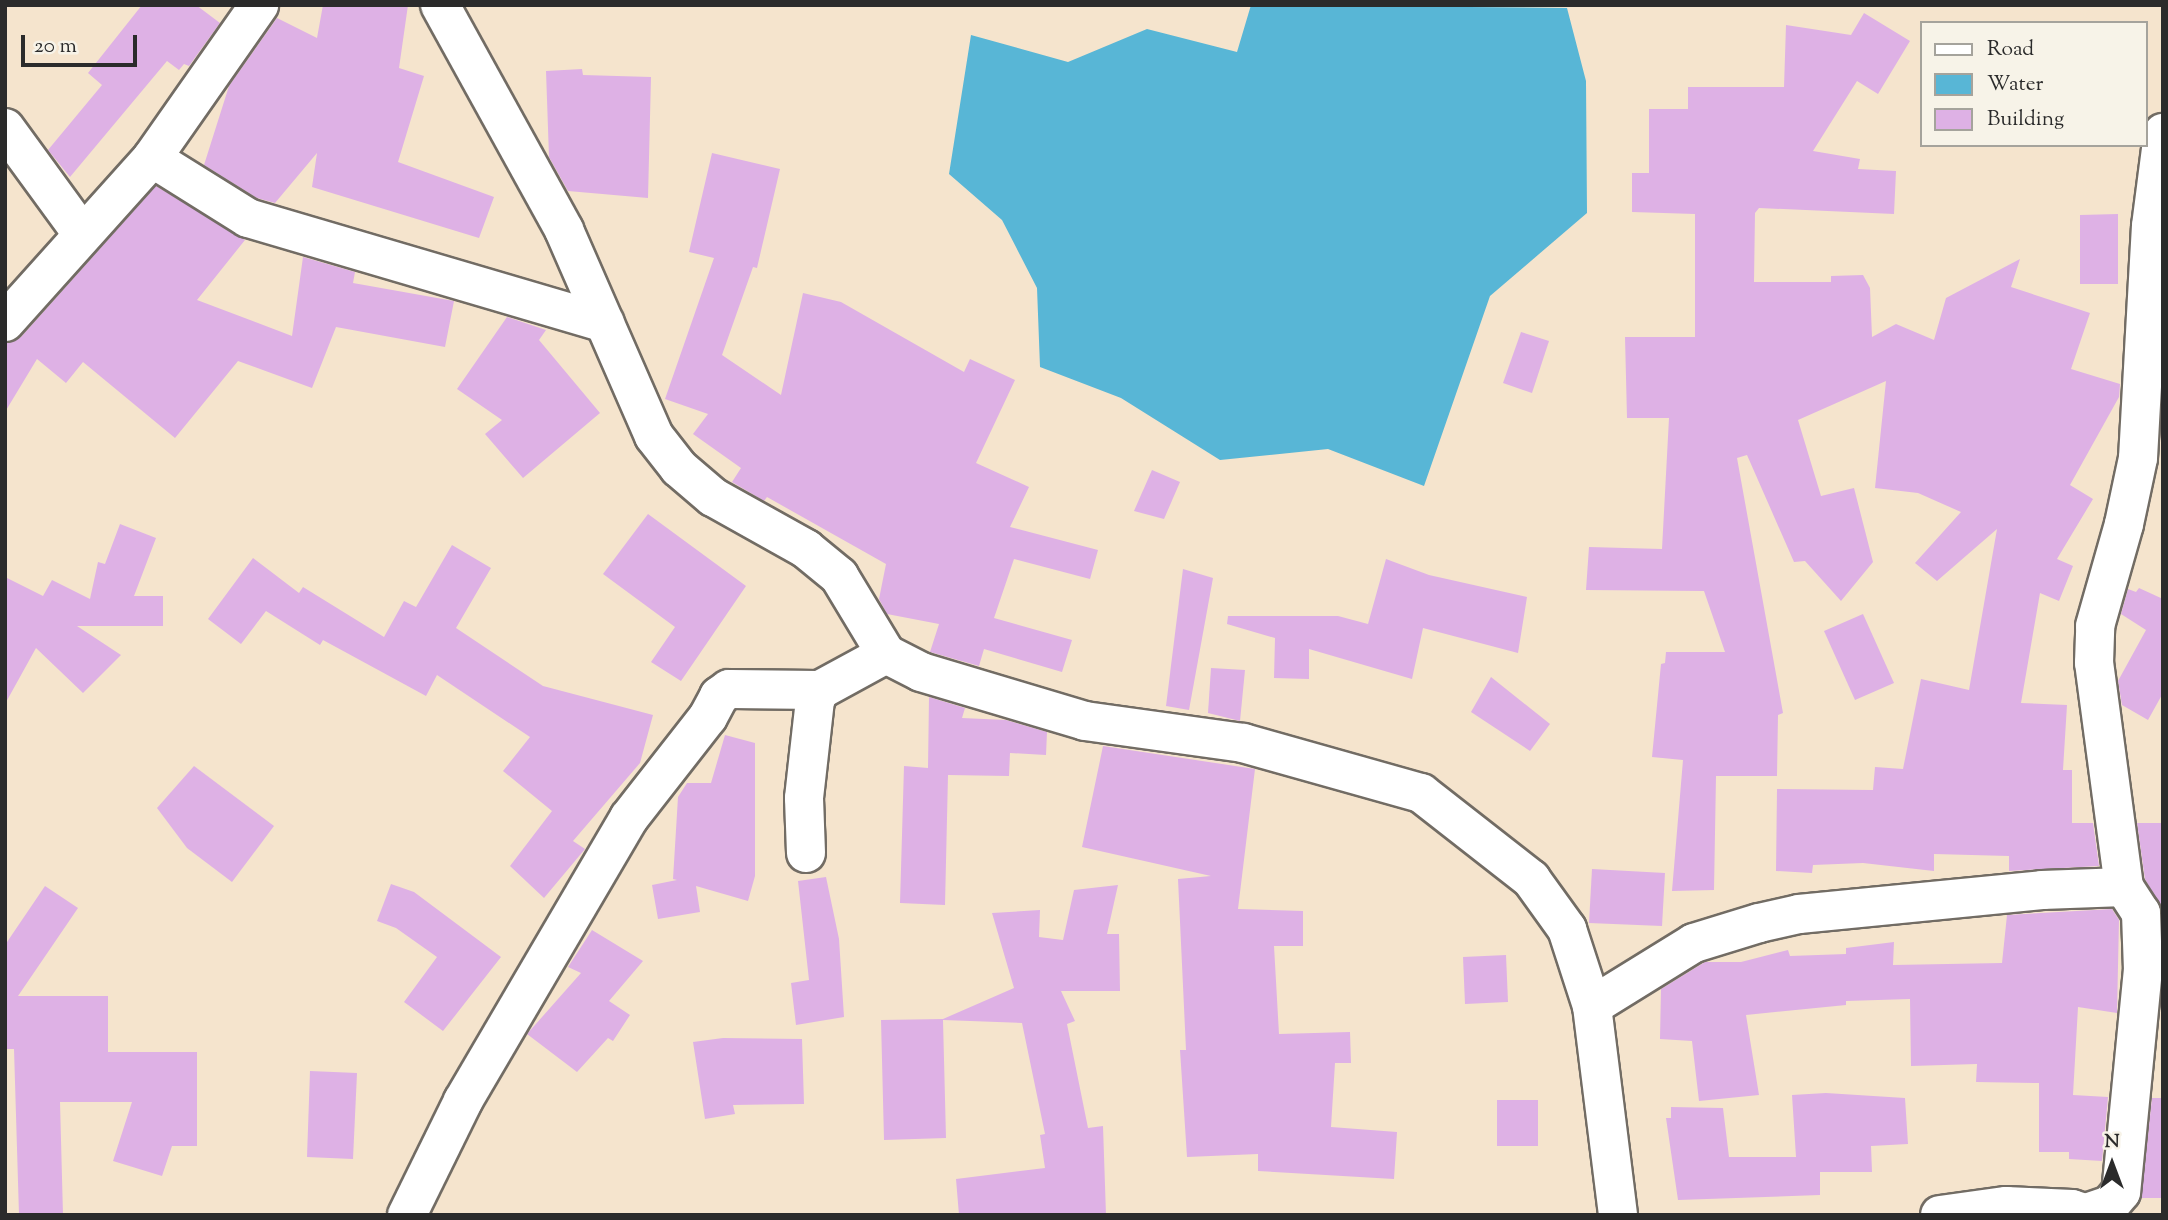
<!DOCTYPE html>
<html>
<head>
<meta charset="utf-8">
<style>
  body { margin:0 }
  #map { position:relative; width:2168px; height:1220px; overflow:hidden; background:#f5e4cd; font-family:"Sorts Mill Goudy",serif }
  div>[style] { position:absolute }
  [style*='--x'] { left:calc(var(--x)*1px); top:calc(var(--y)*1px); width:calc(var(--w)*1px); rotate:calc(var(--a)*1deg) }
  .water>* { inset:0; background:#58b6d6 }
  .building>* { inset:0; background:#deb1e5 }
  .roads { filter:drop-shadow(2px 0 #726c64) drop-shadow(-2px 0 #726c64) drop-shadow(0 2px #726c64) drop-shadow(0 -2px #726c64) }
  .minor>* { height:38px; margin:-19px; padding:0 19px; transform-origin:19px; border-radius:19px; background:#fff }
  span { translate:-50% -50%; white-space:nowrap; text-align:center; line-height:1.15; -webkit-text-stroke:6px #f7f3e8; paint-order:stroke }
  .frame { position:absolute; inset:0; border:7px solid #2b2b2b; pointer-events:none }
  .legend { position:absolute; left:1920px; top:21px; width:228px; height:126px; box-sizing:border-box; background:#f7f3e8; border:2px solid #a5a39c; margin:0; padding:9px 12px; list-style:none; font-size:21px; color:#2b2b2b }
  .legend li { display:flex; align-items:center; gap:14px; height:35px }
  .legend b { width:35px; border:2px solid #a5a39c }
  .north { position:absolute; left:2077px; top:1129px; width:70px; height:70px; -webkit-text-stroke:5px #f7f3e8; paint-order:stroke; rotate:0deg; font-size:19px; font-weight:700; line-height:28px; text-align:center; color:#2b2b2b }
  .north::after { content:''; display:block; margin:auto; width:24px; height:32px; background:#2b2b2b; clip-path:polygon(50% 0,100% 100%,50% 72%,0 100%) }
  .scale { position:absolute; left:21px; top:35px; width:116px; height:32px; box-sizing:border-box; border:4px solid #2b2b2b; border-top:0; padding-left:9px; font-size:21px; line-height:24px; white-space:nowrap; color:#2b2b2b; -webkit-text-stroke:5px #f7f3e8; paint-order:stroke }
</style>
</head>
<body>
<div id="map">
  <div class="water">
    <i style="clip-path:polygon(1251px 5px,1567px 8px,1586px 81px,1587px 213px,1490px 296px,1424px 486px,1328px 449px,1220px 460px,1121px 398px,1040px 367px,1037px 288px,1002px 220px,949px 174px,971px 35px,1068px 62px,1147px 29px,1237px 52px)"></i>
  </div>
  <div class="building">
    <i style="clip-path:polygon(142px 5px,196px 5px,220px 23px,189px 66px,184px 64px,179px 70px,167px 61px,70px 177px,48px 150px,102px 85px,88px 73px)"></i>
    <i style="clip-path:polygon(323px 5px,408px 5px,399px 68px,424px 76px,398px 162px,494px 197px,479px 238px,312px 187px,317px 153px,275px 203px,257px 198px,204px 165px,229px 86px,277px 18px,317px 38px)"></i>
    <i style="clip-path:polygon(1864px 13px,1910px 41px,1878px 94px,1857px 81px,1813px 151px,1860px 159px,1858px 169px,1896px 171px,1894px 214px,1759px 208px,1755px 213px,1754px 282px,1831px 282px,1831px 276px,1863px 275px,1870px 288px,1872px 337px,1896px 324px,1934px 340px,1946px 298px,2020px 259px,2011px 287px,2090px 313px,2071px 369px,2120px 384px,2119px 397px,2070px 485px,2093px 499px,2057px 559px,2073px 566px,2059px 601px,2040px 593px,2021px 703px,2067px 705px,2063px 770px,2072px 770px,2072px 823px,2093px 823px,2099px 866px,2009px 871px,2009px 856px,1934px 854px,1934px 871px,1863px 863px,1813px 865px,1812px 873px,1776px 871px,1777px 789px,1873px 790px,1875px 767px,1903px 769px,1921px 679px,1969px 690px,1997px 529px,1937px 581px,1915px 563px,1961px 512px,1918px 493px,1875px 488px,1886px 381px,1798px 420px,1821px 496px,1854px 488px,1873px 562px,1841px 601px,1805px 561px,1794px 562px,1747px 455px,1737px 458px,1783px 713px,1778px 715px,1777px 776px,1716px 776px,1714px 890px,1672px 891px,1683px 760px,1652px 757px,1661px 664px,1665px 663px,1666px 652px,1725px 652px,1704px 591px,1586px 590px,1589px 547px,1662px 549px,1669px 418px,1627px 418px,1625px 337px,1695px 337px,1695px 214px,1632px 212px,1632px 173px,1649px 173px,1649px 109px,1688px 109px,1688px 87px,1784px 87px,1786px 25px,1851px 35px)"></i>
    <i style="clip-path:polygon(582px 69px,583px 75px,651px 77px,648px 198px,568px 191px,549px 157px,546px 71px)"></i>
    <i style="clip-path:polygon(712px 153px,780px 169px,757px 268px,753px 267px,722px 355px,781px 395px,803px 293px,841px 302px,964px 372px,970px 359px,1015px 380px,976px 463px,1029px 487px,1010px 527px,1098px 550px,1090px 579px,1014px 559px,994px 618px,1072px 640px,1062px 672px,984px 649px,979px 666px,930px 652px,939px 624px,887px 614px,879px 599px,886px 564px,767px 497px,764px 501px,732px 482px,741px 468px,693px 434px,708px 414px,665px 399px,714px 258px,689px 252px)"></i>
    <i style="clip-path:polygon(156px 186px,245px 240px,197px 300px,292px 336px,303px 257px,355px 272px,353px 283px,454px 301px,445px 347px,336px 327px,312px 388px,238px 361px,175px 438px,83px 362px,66px 383px,37px 359px,5px 412px,5px 343px,21px 337px)"></i>
    <i style="clip-path:polygon(2118px 214px,2118px 284px,2080px 284px,2080px 215px)"></i>
    <i style="clip-path:polygon(507px 317px,546px 330px,539px 340px,600px 413px,523px 478px,485px 434px,502px 420px,457px 389px)"></i>
    <i style="clip-path:polygon(1521px 332px,1549px 341px,1532px 393px,1503px 383px)"></i>
    <i style="clip-path:polygon(1152px 470px,1180px 482px,1164px 519px,1134px 511px)"></i>
    <i style="clip-path:polygon(648px 514px,746px 586px,681px 681px,651px 662px,675px 627px,603px 574px)"></i>
    <i style="clip-path:polygon(120px 524px,156px 538px,134px 596px,163px 596px,163px 626px,77px 626px,121px 655px,83px 693px,36px 648px,5px 704px,5px 577px,43px 596px,52px 580px,90px 599px,98px 562px,105px 564px)"></i>
    <i style="clip-path:polygon(452px 545px,491px 568px,456px 628px,543px 686px,653px 715px,640px 763px,573px 841px,585px 849px,544px 898px,510px 866px,552px 811px,503px 771px,530px 737px,437px 675px,426px 696px,323px 640px,320px 645px,266px 611px,241px 644px,208px 619px,253px 558px,299px 593px,303px 587px,384px 637px,404px 601px,416px 607px)"></i>
    <i style="clip-path:polygon(1386px 559px,1429px 575px,1527px 597px,1518px 653px,1423px 628px,1412px 679px,1309px 649px,1309px 679px,1274px 678px,1275px 638px,1227px 624px,1228px 616px,1338px 616px,1368px 624px)"></i>
    <i style="clip-path:polygon(1183px 569px,1213px 578px,1189px 710px,1166px 706px)"></i>
    <i style="clip-path:polygon(2139px 588px,2163px 599px,2163px 693px,2148px 720px,2122px 705px,2118px 681px,2146px 630px,2121px 614px,2128px 589px,2136px 592px)"></i>
    <i style="clip-path:polygon(1863px 614px,1894px 683px,1855px 700px,1824px 631px)"></i>
    <i style="clip-path:polygon(1211px 668px,1245px 670px,1240px 721px,1208px 713px)"></i>
    <i style="clip-path:polygon(1491px 677px,1550px 724px,1530px 751px,1471px 712px)"></i>
    <i style="clip-path:polygon(929px 697px,965px 708px,962px 718px,1006px 720px,1047px 732px,1046px 755px,1010px 753px,1009px 776px,948px 775px,945px 905px,900px 903px,904px 766px,928px 768px)"></i>
    <i style="clip-path:polygon(725px 735px,755px 743px,755px 876px,748px 901px,696px 886px,700px 912px,658px 919px,652px 885px,677px 880px,673px 879px,678px 797px,687px 783px,711px 783px)"></i>
    <i style="clip-path:polygon(1103px 746px,1255px 769px,1238px 909px,1303px 911px,1303px 946px,1274px 946px,1279px 1034px,1350px 1032px,1351px 1063px,1335px 1063px,1331px 1127px,1397px 1132px,1394px 1179px,1258px 1171px,1258px 1154px,1187px 1157px,1180px 1050px,1186px 1050px,1178px 879px,1211px 876px,1082px 847px)"></i>
    <i style="clip-path:polygon(194px 766px,274px 826px,232px 882px,187px 848px,157px 808px)"></i>
    <i style="clip-path:polygon(2137px 823px,2162px 823px,2163px 912px,2145px 879px)"></i>
    <i style="clip-path:polygon(1592px 869px,1665px 873px,1662px 926px,1589px 923px)"></i>
    <i style="clip-path:polygon(826px 877px,839px 939px,844px 1017px,796px 1025px,791px 983px,809px 980px,798px 881px)"></i>
    <i style="clip-path:polygon(391px 884px,414px 892px,501px 957px,443px 1031px,404px 1002px,437px 957px,396px 928px,377px 921px)"></i>
    <i style="clip-path:polygon(1118px 885px,1107px 934px,1119px 934px,1120px 991px,1061px 991px,1075px 1021px,1067px 1024px,1088px 1128px,1103px 1126px,1106px 1215px,959px 1215px,956px 1179px,1045px 1168px,1040px 1135px,1045px 1134px,1022px 1023px,943px 1020px,946px 1138px,884px 1140px,881px 1020px,943px 1019px,1014px 988px,992px 913px,1040px 910px,1039px 937px,1063px 940px,1074px 890px)"></i>
    <i style="clip-path:polygon(45px 886px,78px 908px,18px 996px,108px 996px,108px 1052px,197px 1052px,197px 1146px,172px 1146px,162px 1176px,113px 1161px,132px 1102px,60px 1102px,63px 1215px,19px 1215px,14px 1049px,5px 1049px,5px 945px)"></i>
    <i style="clip-path:polygon(2112px 909px,2119px 920px,2117px 1013px,2078px 1007px,2073px 1095px,2108px 1097px,2102px 1161px,2069px 1159px,2069px 1152px,2039px 1152px,2039px 1083px,1976px 1082px,1977px 1064px,1911px 1066px,1910px 999px,1846px 1001px,1846px 1005px,1746px 1015px,1759px 1095px,1699px 1101px,1692px 1041px,1660px 1039px,1661px 989px,1705px 962px,1741px 962px,1788px 950px,1790px 956px,1846px 954px,1846px 948px,1894px 942px,1893px 965px,2002px 963px,2007px 915px)"></i>
    <i style="clip-path:polygon(592px 930px,643px 961px,609px 1001px,630px 1015px,613px 1041px,608px 1038px,577px 1072px,527px 1034px,581px 973px,568px 967px)"></i>
    <i style="clip-path:polygon(1506px 955px,1508px 1002px,1465px 1004px,1463px 957px)"></i>
    <i style="clip-path:polygon(723px 1038px,802px 1039px,804px 1104px,733px 1105px,735px 1114px,705px 1119px,693px 1042px)"></i>
    <i style="clip-path:polygon(310px 1071px,357px 1073px,353px 1159px,307px 1157px)"></i>
    <i style="clip-path:polygon(1826px 1093px,1905px 1098px,1908px 1144px,1871px 1146px,1872px 1172px,1820px 1172px,1820px 1195px,1678px 1200px,1666px 1118px,1671px 1118px,1671px 1107px,1723px 1108px,1729px 1157px,1796px 1157px,1792px 1095px)"></i>
    <i style="clip-path:polygon(2152px 1098px,2163px 1098px,2163px 1198px,2141px 1198px)"></i>
    <i style="clip-path:polygon(1497px 1100px,1538px 1100px,1538px 1146px,1497px 1146px)"></i>
  </div>
  <div class="roads">
    <div class="minor">
      <i style="--x:440;--y:5;--w:257;--a:61.1"></i>
      <i style="--x:564;--y:230;--w:225;--a:66.4"></i>
      <i style="--x:654;--y:436;--w:41;--a:52"></i>
      <i style="--x:679;--y:468;--w:45;--a:40.5"></i>
      <i style="--x:713;--y:497;--w:107;--a:29.2"></i>
      <i style="--x:806;--y:549;--w:43;--a:39.3"></i>
      <i style="--x:839;--y:576;--w:91;--a:58.9"></i>
      <i style="--x:886;--y:654;--w:39;--a:27"></i>
      <i style="--x:921;--y:672;--w:171;--a:16.6"></i>
      <i style="--x:1085;--y:721;--w:160;--a:7.9"></i>
      <i style="--x:1243;--y:743;--w:185;--a:15.7"></i>
      <i style="--x:1421;--y:793;--w:140;--a:38"></i>
      <i style="--x:1531;--y:879;--w:62;--a:54.2"></i>
      <i style="--x:1567;--y:929;--w:81;--a:72"></i>
      <i style="--x:1592;--y:1006;--w:211;--a:82.9"></i>
      <i style="--x:5;--y:128;--w:132;--a:53.9"></i>
      <i style="--x:152;--y:158;--w:113;--a:32"></i>
      <i style="--x:248;--y:218;--w:372;--a:16.4"></i>
      <i style="--x:5;--y:322;--w:220;--a:-48.1"></i>
      <i style="--x:152;--y:158;--w:187;--a:-55"></i>
      <i style="--x:806;--y:853;--w:55;--a:-92.1"></i>
      <i style="--x:804;--y:798;--w:99;--a:-83.6"></i>
      <i style="--x:815;--y:700;--w:11;--a:-63"></i>
      <i style="--x:820;--y:690;--w:75;--a:-28.6"></i>
      <i style="--x:2124;--y:887;--w:226;--a:-97.6"></i>
      <i style="--x:2094;--y:663;--w:37;--a:-88"></i>
      <i style="--x:2095;--y:626;--w:106;--a:-74.1"></i>
      <i style="--x:2124;--y:524;--w:67;--a:-78"></i>
      <i style="--x:2138;--y:458;--w:232;--a:-86.8"></i>
      <i style="--x:2151;--y:226;--w:94;--a:-82.6"></i>
      <i style="--x:1592;--y:1006;--w:120;--a:-31.7"></i>
      <i style="--x:1694;--y:943;--w:68;--a:-17.1"></i>
      <i style="--x:1759;--y:923;--w:41;--a:-12.7"></i>
      <i style="--x:1799;--y:914;--w:244;--a:-5.6"></i>
      <i style="--x:2042;--y:890;--w:82;--a:-2.1"></i>
      <i style="--x:2124;--y:887;--w:31;--a:57"></i>
      <i style="--x:2141;--y:913;--w:56;--a:88"></i>
      <i style="--x:2143;--y:969;--w:224;--a:95.6"></i>
      <i style="--x:2121;--y:1192;--w:17;--a:130"></i>
      <i style="--x:2110;--y:1205;--w:21;--a:161"></i>
      <i style="--x:407;--y:1215;--w:127;--a:-63.8"></i>
      <i style="--x:463;--y:1101;--w:328;--a:-59.6"></i>
      <i style="--x:629;--y:818;--w:128;--a:-52"></i>
      <i style="--x:708;--y:717;--w:24;--a:-62"></i>
      <i style="--x:719;--y:696;--w:12;--a:-35"></i>
      <i style="--x:729;--y:689;--w:91;--a:0.6"></i>
      <i style="--x:1940;--y:1215;--w:67;--a:-7.8"></i>
      <i style="--x:2006;--y:1206;--w:66;--a:2.6"></i>
      <i style="--x:2072;--y:1209;--w:20;--a:18"></i>
    </div>
  </div>
  <div class="frame"></div>
  <ul class="legend">
  <li><b style="height:9px;background:#fff"></b>Road</li>
  <li><b style="height:19px;background:#58b6d6"></b>Water</li>
  <li><b style="height:19px;background:#deb1e5"></b>Building</li>
  </ul>
  <div class="north">N</div>
  <div class="scale">20 m</div>
</div>
</body>
</html>
